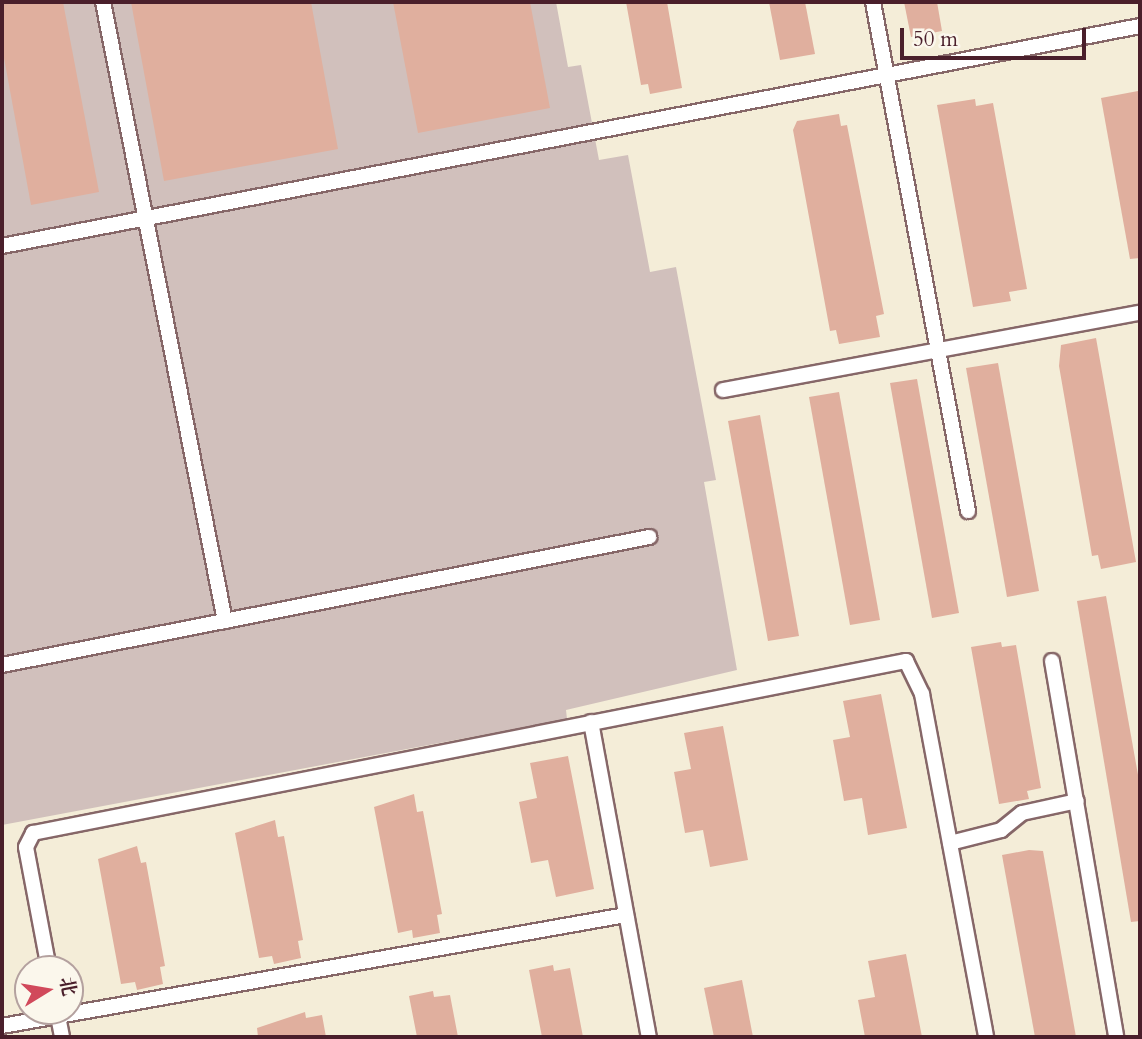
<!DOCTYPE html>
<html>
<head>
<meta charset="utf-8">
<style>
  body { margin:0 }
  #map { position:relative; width:1142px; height:1039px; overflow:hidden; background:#f4edd8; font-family:Cardo,"Noto Serif SC",serif }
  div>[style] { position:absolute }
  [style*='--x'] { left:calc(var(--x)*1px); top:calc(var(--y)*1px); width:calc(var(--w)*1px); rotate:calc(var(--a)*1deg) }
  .industrial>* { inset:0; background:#d1c0bc }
  .building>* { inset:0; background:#e0af9e }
  .roads { filter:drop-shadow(2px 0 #866768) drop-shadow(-2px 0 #866768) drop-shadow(0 2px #866768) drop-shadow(0 -2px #866768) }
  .lane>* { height:14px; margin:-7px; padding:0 7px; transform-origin:7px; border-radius:7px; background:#fff }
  span { translate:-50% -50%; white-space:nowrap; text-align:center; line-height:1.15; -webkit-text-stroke:6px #fbf7ec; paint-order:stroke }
  .frame { position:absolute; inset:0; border:4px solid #4a1f2b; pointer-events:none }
  .north { position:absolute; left:14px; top:955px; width:70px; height:70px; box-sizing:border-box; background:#fbf7ec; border:2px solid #b4a19f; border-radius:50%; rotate:79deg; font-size:19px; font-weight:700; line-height:28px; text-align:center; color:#4a1f2b }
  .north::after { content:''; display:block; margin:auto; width:24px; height:32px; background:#d1495b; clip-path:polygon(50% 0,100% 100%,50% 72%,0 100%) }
  .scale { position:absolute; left:900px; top:28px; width:186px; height:32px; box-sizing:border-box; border:4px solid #4a1f2b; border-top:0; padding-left:9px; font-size:21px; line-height:24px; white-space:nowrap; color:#4a1f2b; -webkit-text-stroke:5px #fbf7ec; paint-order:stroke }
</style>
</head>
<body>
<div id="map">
  <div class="industrial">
    <i style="clip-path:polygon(2px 2px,556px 2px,568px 67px,581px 65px,599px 160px,628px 155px,650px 272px,676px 267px,716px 480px,704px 482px,737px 670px,566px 710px,567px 719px,2px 825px)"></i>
  </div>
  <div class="building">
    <i style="clip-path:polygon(2px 2px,63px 2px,99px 192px,31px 205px,2px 47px)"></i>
    <i style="clip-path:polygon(131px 2px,311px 2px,338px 149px,164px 181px)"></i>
    <i style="clip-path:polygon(393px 2px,530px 2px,550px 108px,418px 133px)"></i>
    <i style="clip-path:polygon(626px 2px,667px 2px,682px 88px,650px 94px,648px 84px,641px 85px)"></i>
    <i style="clip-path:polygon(769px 2px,805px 2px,815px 54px,780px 60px)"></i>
    <i style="clip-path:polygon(904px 2px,937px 2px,942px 31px,911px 37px)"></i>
    <i style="clip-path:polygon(1138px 91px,1140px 258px,1130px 259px,1101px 98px)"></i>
    <i style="clip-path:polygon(975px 99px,976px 106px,993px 103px,1027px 289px,1009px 292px,1011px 301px,973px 307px,937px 105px)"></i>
    <i style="clip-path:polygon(839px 114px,841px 126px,847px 125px,884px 314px,876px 316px,880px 337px,839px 344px,836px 330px,830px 331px,793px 130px,797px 121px)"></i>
    <i style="clip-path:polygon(1096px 338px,1136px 562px,1101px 569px,1098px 555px,1092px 556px,1059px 366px,1061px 345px)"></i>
    <i style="clip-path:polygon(998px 363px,1039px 591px,1007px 597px,966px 368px)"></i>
    <i style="clip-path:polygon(917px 379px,959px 613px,932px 618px,890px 383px)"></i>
    <i style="clip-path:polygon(839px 392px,880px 620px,850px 625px,809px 397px)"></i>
    <i style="clip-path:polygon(760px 415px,799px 636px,768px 641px,728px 421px)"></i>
    <i style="clip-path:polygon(1106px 596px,1140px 786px,1140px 921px,1131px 922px,1077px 601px)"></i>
    <i style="clip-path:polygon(1001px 642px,1002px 647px,1016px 645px,1041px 788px,1027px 791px,1029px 799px,999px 804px,971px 647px)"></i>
    <i style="clip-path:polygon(881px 694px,907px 828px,868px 835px,862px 798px,844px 801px,833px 740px,850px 737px,843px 701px)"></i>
    <i style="clip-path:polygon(723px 726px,748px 860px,710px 867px,703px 830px,685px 833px,674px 772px,691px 769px,684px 733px)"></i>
    <i style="clip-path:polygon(568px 756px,594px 889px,556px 897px,548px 860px,531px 863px,519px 802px,537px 798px,530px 763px)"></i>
    <i style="clip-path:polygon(414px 794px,417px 812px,423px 811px,442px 914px,437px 915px,440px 933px,413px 938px,412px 930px,398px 933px,374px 807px)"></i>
    <i style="clip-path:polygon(275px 820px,278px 837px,284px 836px,303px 940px,298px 941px,301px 958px,274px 964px,272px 956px,259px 958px,235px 833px)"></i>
    <i style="clip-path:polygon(137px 846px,141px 863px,146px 862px,165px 966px,160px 967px,163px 984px,137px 990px,135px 982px,121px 984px,98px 859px)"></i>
    <i style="clip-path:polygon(1029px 850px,1043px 851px,1076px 1037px,1035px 1037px,1002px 855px)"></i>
    <i style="clip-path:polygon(906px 954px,922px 1037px,865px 1037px,858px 1000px,875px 997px,868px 961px)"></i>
    <i style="clip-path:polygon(553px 965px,554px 971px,570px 968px,583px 1037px,542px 1037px,529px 970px)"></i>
    <i style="clip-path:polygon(742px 980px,753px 1037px,714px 1037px,704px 988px)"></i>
    <i style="clip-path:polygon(433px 991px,434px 997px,450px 995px,458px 1037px,417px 1037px,409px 996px)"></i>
    <i style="clip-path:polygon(305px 1012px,306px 1018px,322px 1015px,326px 1037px,258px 1037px,257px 1028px)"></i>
  </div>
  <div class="roads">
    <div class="lane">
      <i style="--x:103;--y:2;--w:631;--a:78.85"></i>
      <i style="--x:873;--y:2;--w:518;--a:79.43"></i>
      <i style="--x:2;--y:246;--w:1159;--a:-10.94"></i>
      <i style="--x:723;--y:390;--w:424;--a:-10.5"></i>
      <i style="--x:1052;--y:661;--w:381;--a:80.3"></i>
      <i style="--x:2;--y:665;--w:660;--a:-11.19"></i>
      <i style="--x:591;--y:722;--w:320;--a:79.6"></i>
      <i style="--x:950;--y:843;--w:53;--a:-14.3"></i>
      <i style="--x:1001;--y:830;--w:27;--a:-39"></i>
      <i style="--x:1022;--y:813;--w:56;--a:-12.3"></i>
      <i style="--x:49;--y:969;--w:124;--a:-100.7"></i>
      <i style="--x:26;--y:847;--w:16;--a:-63"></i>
      <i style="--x:33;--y:833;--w:890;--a:-11.15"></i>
      <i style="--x:906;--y:661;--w:37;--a:64"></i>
      <i style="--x:922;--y:694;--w:349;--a:79.4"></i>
      <i style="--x:57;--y:1011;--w:26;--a:79"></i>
      <i style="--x:2;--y:1026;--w:634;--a:-10.09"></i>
    </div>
  </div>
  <div class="frame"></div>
  <div class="north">北</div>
  <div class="scale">50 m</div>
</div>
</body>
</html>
